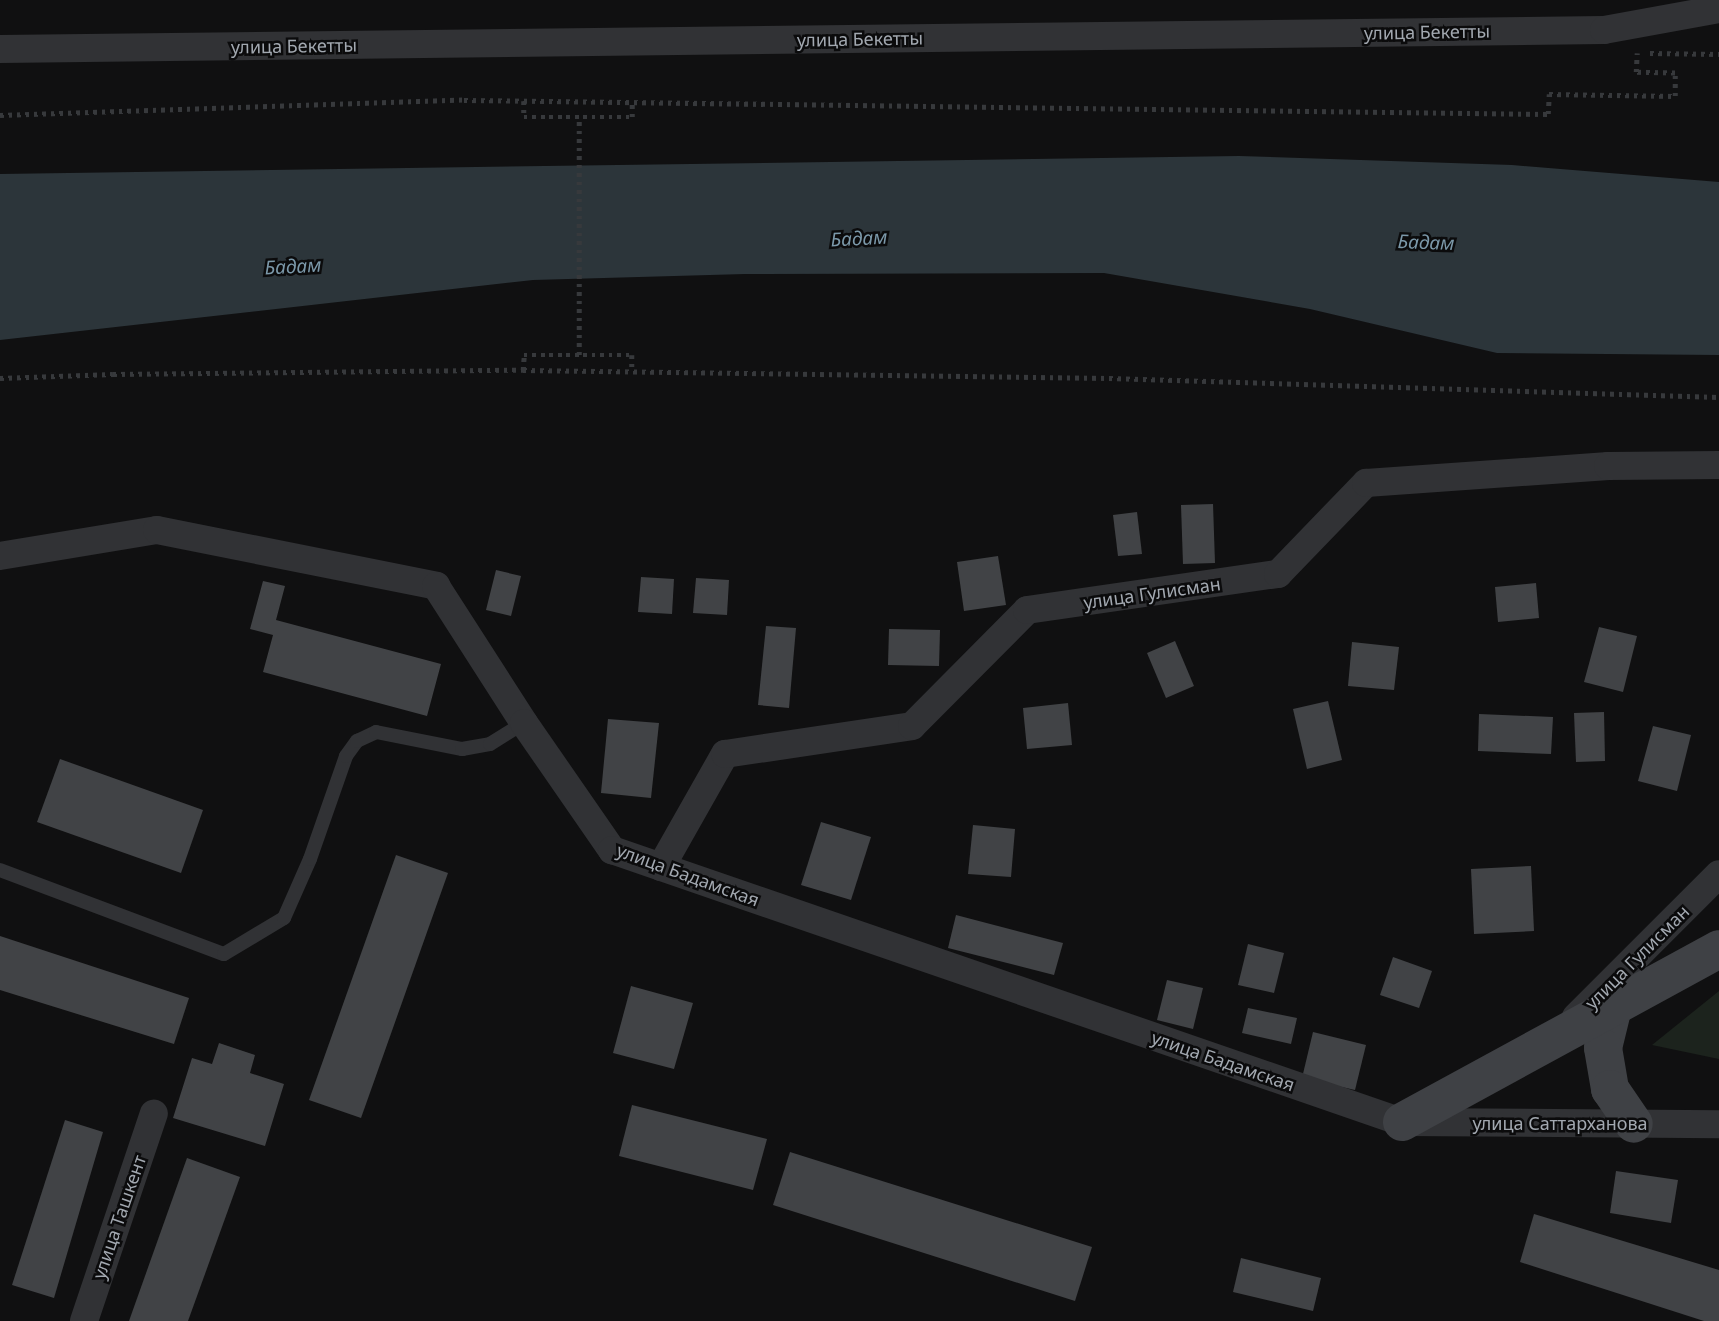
<!DOCTYPE html>
<html>
<head>
<meta charset="utf-8">
<style>
  body { margin:0 }
  #map { position:relative; width:1719px; height:1321px; overflow:hidden; background:#101011; font-family:"Noto Sans",sans-serif }
  div>[style] { position:absolute }
  [style*='--x'] { left:calc(var(--x)*1px); top:calc(var(--y)*1px); width:calc(var(--w)*1px); rotate:calc(var(--a)*1deg) }
  .green>* { inset:0; background:#1c231d }
  .water>* { inset:0; background:#2c353a }
  .building>* { inset:0; background:#414346 }
  .path>* { height:4.5px; margin-top:-2.25px; transform-origin:0; background:repeating-linear-gradient(90deg,#37393c 0 3.5px,transparent 0 8.5px) }
  .lane>* { height:14px; margin:-7px; padding:0 7px; transform-origin:7px; border-radius:7px; background:#313235 }
  .street>* { height:28px; margin:-14px; padding:0 14px; transform-origin:14px; border-radius:14px; background:#313235 }
  .secondary>* { height:38px; margin:-19px; padding:0 19px; transform-origin:19px; border-radius:19px; background:#3f4145 }
  span { translate:-50% -50%; white-space:nowrap; text-align:center; line-height:1.15; -webkit-text-stroke:5px #0b0b0c; paint-order:stroke }
  .street-label { font-size:18px; color:#a2a8b0 }
  .water-label { font-size:19px; color:#7b98a9; font-style:italic }
</style>
</head>
<body>
<div id="map">
  <div class="green">
    <i style="clip-path:polygon(1719px 991px,1719px 1059px,1652px 1045px)"></i>
  </div>
  <div class="water">
    <i style="clip-path:polygon(1239px 156px,1512px 165px,1719px 182px,1719px 355px,1497px 353px,1310px 309px,1104px 273px,745px 274px,533px 280px,0 340px,0 174px)"></i>
  </div>
  <div class="building">
    <i style="clip-path:polygon(1213px 504px,1215px 563px,1183px 564px,1181px 505px)"></i>
    <i style="clip-path:polygon(1137px 512px,1142px 554px,1118px 556px,1113px 515px)"></i>
    <i style="clip-path:polygon(998px 556px,1006px 605px,964px 611px,957px 562px)"></i>
    <i style="clip-path:polygon(496px 570px,521px 576px,511px 616px,486px 610px)"></i>
    <i style="clip-path:polygon(641px 577px,674px 579px,672px 614px,638px 612px)"></i>
    <i style="clip-path:polygon(696px 578px,729px 580px,727px 615px,693px 613px)"></i>
    <i style="clip-path:polygon(263px 581px,285px 586px,276px 620px,441px 664px,427px 716px,263px 672px,273px 635px,250px 629px)"></i>
    <i style="clip-path:polygon(1536px 583px,1539px 618px,1498px 622px,1495px 587px)"></i>
    <i style="clip-path:polygon(766px 626px,796px 628px,789px 708px,758px 705px)"></i>
    <i style="clip-path:polygon(1599px 627px,1637px 636px,1623px 692px,1584px 682px)"></i>
    <i style="clip-path:polygon(889px 629px,940px 630px,939px 666px,888px 665px)"></i>
    <i style="clip-path:polygon(1175px 641px,1194px 686px,1166px 698px,1147px 653px)"></i>
    <i style="clip-path:polygon(1352px 642px,1399px 647px,1394px 690px,1348px 686px)"></i>
    <i style="clip-path:polygon(1328px 701px,1342px 760px,1307px 769px,1293px 709px)"></i>
    <i style="clip-path:polygon(1068px 703px,1072px 745px,1027px 749px,1023px 708px)"></i>
    <i style="clip-path:polygon(1604px 712px,1605px 761px,1576px 762px,1574px 713px)"></i>
    <i style="clip-path:polygon(1479px 714px,1553px 717px,1551px 754px,1478px 751px)"></i>
    <i style="clip-path:polygon(608px 719px,659px 723px,651px 798px,601px 793px)"></i>
    <i style="clip-path:polygon(1653px 726px,1691px 735px,1677px 791px,1638px 781px)"></i>
    <i style="clip-path:polygon(60px 759px,203px 810px,181px 873px,37px 822px)"></i>
    <i style="clip-path:polygon(821px 822px,871px 837px,851px 900px,801px 885px)"></i>
    <i style="clip-path:polygon(973px 825px,1015px 829px,1011px 877px,968px 874px)"></i>
    <i style="clip-path:polygon(396px 855px,448px 873px,361px 1118px,309px 1100px)"></i>
    <i style="clip-path:polygon(1531px 866px,1534px 931px,1474px 934px,1471px 869px)"></i>
    <i style="clip-path:polygon(956px 915px,1063px 943px,1054px 975px,948px 948px)"></i>
    <i style="clip-path:polygon(0 936px,189px 998px,174px 1044px,0 990px)"></i>
    <i style="clip-path:polygon(1248px 944px,1284px 953px,1274px 993px,1238px 985px)"></i>
    <i style="clip-path:polygon(1393px 957px,1432px 971px,1419px 1008px,1380px 995px)"></i>
    <i style="clip-path:polygon(1167px 980px,1203px 988px,1193px 1029px,1157px 1020px)"></i>
    <i style="clip-path:polygon(631px 986px,693px 1003px,674px 1069px,613px 1053px)"></i>
    <i style="clip-path:polygon(1248px 1008px,1297px 1018px,1291px 1044px,1242px 1033px)"></i>
    <i style="clip-path:polygon(1313px 1032px,1366px 1045px,1355px 1090px,1302px 1078px)"></i>
    <i style="clip-path:polygon(219px 1043px,255px 1055px,250px 1073px,284px 1084px,265px 1146px,173px 1118px,192px 1058px,212px 1064px)"></i>
    <i style="clip-path:polygon(632px 1105px,767px 1139px,753px 1190px,619px 1156px)"></i>
    <i style="clip-path:polygon(65px 1120px,103px 1132px,54px 1298px,12px 1285px)"></i>
    <i style="clip-path:polygon(790px 1152px,1092px 1247px,1075px 1301px,773px 1205px)"></i>
    <i style="clip-path:polygon(187px 1158px,240px 1177px,188px 1321px,129px 1321px)"></i>
    <i style="clip-path:polygon(1616px 1171px,1678px 1180px,1671px 1223px,1610px 1213px)"></i>
    <i style="clip-path:polygon(1534px 1214px,1719px 1270px,1719px 1321px,1704px 1321px,1520px 1262px)"></i>
    <i style="clip-path:polygon(1241px 1258px,1321px 1278px,1313px 1311px,1233px 1292px)"></i>
  </div>
  <div class="path">
    <i style="--x:1650;--y:53;--w:69;--a:0.8"></i>
    <i style="--x:524;--y:101;--w:16;--a:90"></i>
    <i style="--x:524;--y:117;--w:108;--a:0"></i>
    <i style="--x:632;--y:117;--w:15;--a:-90"></i>
    <i style="--x:0;--y:115;--w:464;--a:-1.9"></i>
    <i style="--x:464;--y:100;--w:1084;--a:0.74"></i>
    <i style="--x:1548;--y:114;--w:20;--a:-87"></i>
    <i style="--x:1549;--y:94;--w:126;--a:0.9"></i>
    <i style="--x:1675;--y:96;--w:23;--a:-90"></i>
    <i style="--x:1675;--y:73;--w:39;--a:-179"></i>
    <i style="--x:1636;--y:72;--w:19;--a:-87"></i>
    <i style="--x:579;--y:355;--w:238;--a:-90"></i>
    <i style="--x:523;--y:370;--w:15;--a:-86"></i>
    <i style="--x:524;--y:355;--w:108;--a:0"></i>
    <i style="--x:632;--y:355;--w:16;--a:90"></i>
    <i style="--x:0;--y:378;--w:113;--a:-2"></i>
    <i style="--x:113;--y:374;--w:410;--a:-0.6"></i>
    <i style="--x:523;--y:370;--w:586;--a:0.78"></i>
    <i style="--x:1109;--y:378;--w:610;--a:1.78"></i>
  </div>
  <div class="lane">
    <i style="--x:0;--y:870;--w:239;--a:20.6"></i>
    <i style="--x:224;--y:954;--w:70;--a:-31"></i>
    <i style="--x:284;--y:918;--w:64;--a:-66.2"></i>
    <i style="--x:310;--y:859;--w:109;--a:-70.7"></i>
    <i style="--x:346;--y:756;--w:19;--a:-54"></i>
    <i style="--x:357;--y:741;--w:21;--a:-25"></i>
    <i style="--x:376;--y:732;--w:88;--a:11.2"></i>
    <i style="--x:462;--y:749;--w:28;--a:-10"></i>
    <i style="--x:490;--y:744;--w:40;--a:-32"></i>
  </div>
  <div class="street">
    <i style="--x:0;--y:49;--w:1604;--a:-0.68"></i>
    <i style="--x:1604;--y:30;--w:117;--a:-10.3"></i>
    <i style="--x:0;--y:556;--w:159;--a:-9.4"></i>
    <i style="--x:157;--y:530;--w:285;--a:11.3"></i>
    <i style="--x:436;--y:586;--w:163;--a:57.3"></i>
    <i style="--x:524;--y:723;--w:155;--a:55.3"></i>
    <i style="--x:612;--y:850;--w:836;--a:19"></i>
    <i style="--x:1402;--y:1122;--w:317;--a:0.4"></i>
    <i style="--x:661;--y:867;--w:130;--a:-60.5"></i>
    <i style="--x:725;--y:754;--w:189;--a:-8.5"></i>
    <i style="--x:912;--y:726;--w:163;--a:-45.2"></i>
    <i style="--x:1027;--y:610;--w:254;--a:-8.2"></i>
    <i style="--x:1278;--y:574;--w:127;--a:-46"></i>
    <i style="--x:1366;--y:483;--w:243;--a:-4"></i>
    <i style="--x:1608;--y:466;--w:111;--a:-0.5"></i>
    <i style="--x:1576;--y:1017;--w:202;--a:-45"></i>
    <i style="--x:84;--y:1321;--w:219;--a:-71.4"></i>
  </div>
  <div class="secondary">
    <i style="--x:1613;--y:1007;--w:42;--a:103.7"></i>
    <i style="--x:1603;--y:1048;--w:42;--a:80.3"></i>
    <i style="--x:1610;--y:1089;--w:42;--a:55.6"></i>
    <i style="--x:1402;--y:1122;--w:361;--a:-28.6"></i>
  </div>
  <div class="street-label">
    <span style="left:1427px;top:32px;rotate:-1deg">улица Бекетты</span>
    <span style="left:860px;top:39px;rotate:-1deg">улица Бекетты</span>
    <span style="left:294px;top:46px;rotate:-1deg">улица Бекетты</span>
    <span style="left:1152px;top:593px;rotate:-8deg">улица Гулисман</span>
    <span style="left:688px;top:875px;rotate:20deg">улица Бадамская</span>
    <span style="left:1637px;top:957px;rotate:-45deg">улица Гулисман</span>
    <span style="left:1223px;top:1061px;rotate:19deg">улица Бадамская</span>
    <span style="left:1560px;top:1123px">улица Саттарханова</span>
    <span style="left:119px;top:1217px;rotate:-71deg">улица Ташкент</span>
  </div>
  <div class="water-label">
    <span style="left:859px;top:239px;rotate:-3deg">Бадам</span>
    <span style="left:1426px;top:243px;rotate:2deg">Бадам</span>
    <span style="left:293px;top:267px;rotate:-3deg">Бадам</span>
  </div>
</div>
</body>
</html>
